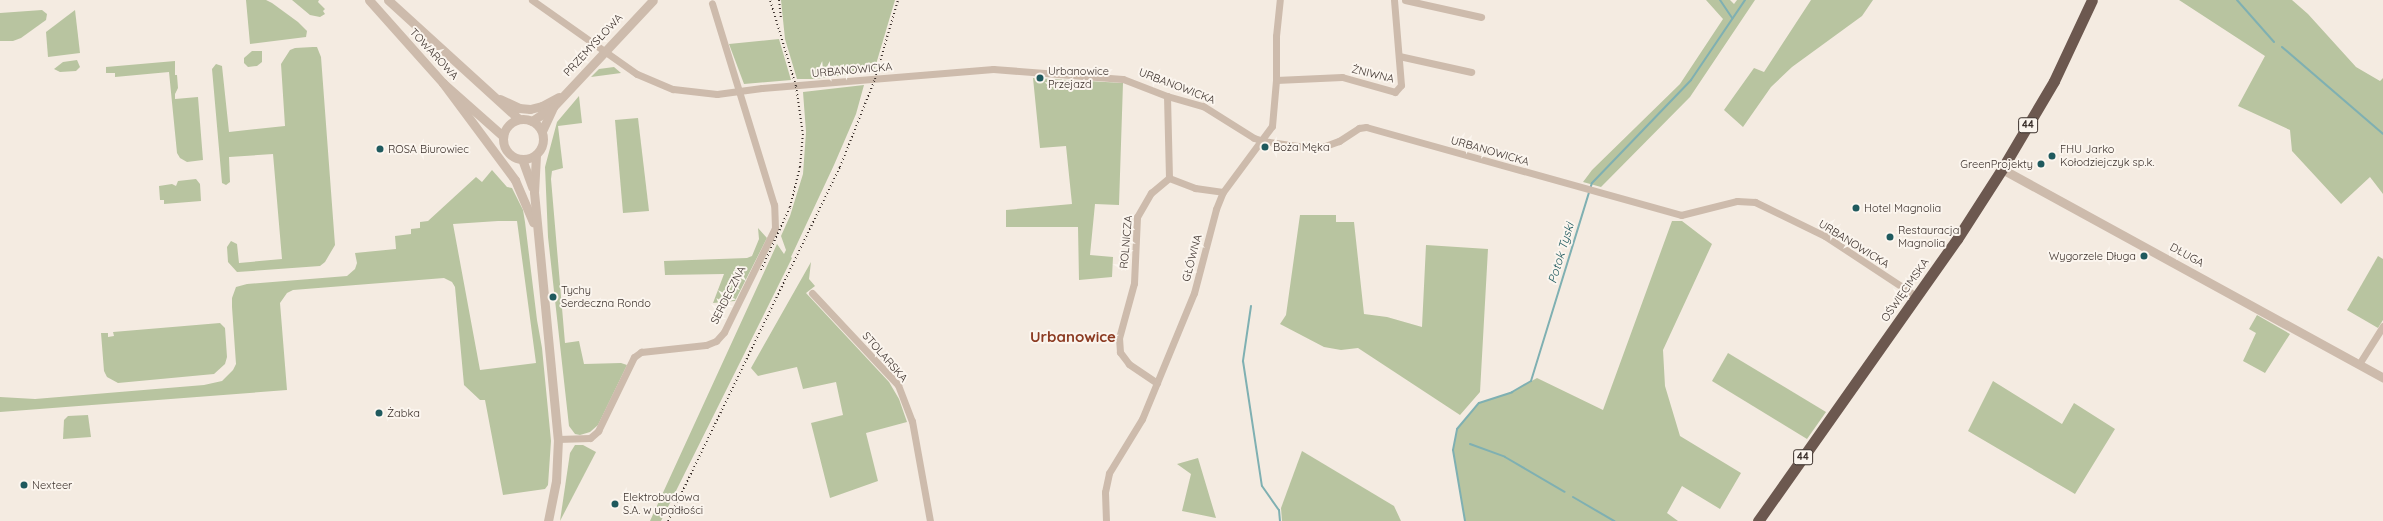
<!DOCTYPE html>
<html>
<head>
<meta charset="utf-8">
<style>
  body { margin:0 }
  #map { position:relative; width:2383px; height:521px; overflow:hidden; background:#f4ebe1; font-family:Quicksand,sans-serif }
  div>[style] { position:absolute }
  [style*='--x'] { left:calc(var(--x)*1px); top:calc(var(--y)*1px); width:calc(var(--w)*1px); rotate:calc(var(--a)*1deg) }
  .green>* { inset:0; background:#b8c4a0 }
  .stream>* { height:2px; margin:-1px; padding:0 1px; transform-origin:1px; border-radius:1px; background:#7fb0b2 }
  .minor>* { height:7px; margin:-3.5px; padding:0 3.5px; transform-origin:3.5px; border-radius:3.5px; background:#cdbbac }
  .tertiary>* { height:9px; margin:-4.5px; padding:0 4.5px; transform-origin:4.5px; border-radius:4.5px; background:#cdbbac }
  .tertiary>.ring { margin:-4.5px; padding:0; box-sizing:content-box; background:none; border:9px solid #cdbbac; border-radius:50% }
  .trunk>* { height:11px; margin:-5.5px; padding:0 5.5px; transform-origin:5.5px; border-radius:5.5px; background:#6c584f }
  .rail>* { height:2px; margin-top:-1px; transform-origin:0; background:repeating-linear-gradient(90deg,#3b302b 0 1px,transparent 0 4px) }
  .dots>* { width:11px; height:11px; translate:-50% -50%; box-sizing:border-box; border:2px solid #fbf5ee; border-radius:50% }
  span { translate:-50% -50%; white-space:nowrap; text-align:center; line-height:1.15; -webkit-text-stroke:4px #fbf5ee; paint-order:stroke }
  .shield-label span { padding:1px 3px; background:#fbf5ee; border:1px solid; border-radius:3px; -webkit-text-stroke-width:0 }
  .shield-label { font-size:10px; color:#3b302b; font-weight:700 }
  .street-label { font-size:11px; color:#3b302b }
  .poi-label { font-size:11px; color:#3b302b }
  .left { translate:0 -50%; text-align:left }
  .right { translate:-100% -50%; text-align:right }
  .water-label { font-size:12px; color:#1f5a5e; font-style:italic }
  .district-label { font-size:15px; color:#8c3b22; font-weight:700 }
</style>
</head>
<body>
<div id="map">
  <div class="green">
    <i style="clip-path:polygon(246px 0,266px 0,272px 3px,298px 22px,307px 31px,306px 37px,250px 44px)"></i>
    <i style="clip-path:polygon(292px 0,319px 0,318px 2px,325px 9px,323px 11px,325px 14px,320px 17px,310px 15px)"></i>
    <i style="clip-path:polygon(781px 0,895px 0,874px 71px,815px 79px,797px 79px,785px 39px)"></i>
    <i style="clip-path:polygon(1706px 0,1730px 0,1734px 4px,1737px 0,1755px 0,1690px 97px,1601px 187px,1583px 182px,1592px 170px,1680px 84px,1723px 19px)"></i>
    <i style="clip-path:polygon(1811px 0,1873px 0,1862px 16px,1792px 67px,1771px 87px,1743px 127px,1724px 110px,1754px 68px,1764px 72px)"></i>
    <i style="clip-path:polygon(2179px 0,2292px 0,2308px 14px,2356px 67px,2380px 81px,2383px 78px,2383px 194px,2370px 177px,2341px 204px,2292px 151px,2290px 130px,2238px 106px,2265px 56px)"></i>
    <i style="clip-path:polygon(42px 10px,47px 14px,46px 20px,21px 38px,13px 41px,0 41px,0 13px)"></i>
    <i style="clip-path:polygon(75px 10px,80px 53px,48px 57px,46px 32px)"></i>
    <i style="clip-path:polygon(779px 39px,791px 80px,744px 84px,729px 44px)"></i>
    <i style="clip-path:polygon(313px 47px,317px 47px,321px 57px,335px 245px,325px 262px,320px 266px,237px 272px,228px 262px,227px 247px,231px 241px,237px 244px,239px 263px,282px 259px,273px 154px,229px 157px,230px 182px,226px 185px,222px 183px,212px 69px,216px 64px,222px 66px,229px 132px,285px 126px,281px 64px,290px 50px,295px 48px)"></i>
    <i style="clip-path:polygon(252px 51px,262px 51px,262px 62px,257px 66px,248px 67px,244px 63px,244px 58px)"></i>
    <i style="clip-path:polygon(77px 60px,80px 67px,76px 71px,60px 72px,54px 69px,63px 62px)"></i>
    <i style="clip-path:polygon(175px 61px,175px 75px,177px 75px,178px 88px,175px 94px,175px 99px,198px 97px,203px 160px,187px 162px,180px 158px,177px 153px,169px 72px,115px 77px,115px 73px,106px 73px,106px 67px)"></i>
    <i style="clip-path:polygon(614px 67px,621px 73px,591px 77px,599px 69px)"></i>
    <i style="clip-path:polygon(1033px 78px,1123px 83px,1119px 205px,1095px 204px,1090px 255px,1113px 257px,1112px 277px,1079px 280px,1078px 227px,1006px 227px,1006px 210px,1072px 204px,1066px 146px,1040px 148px)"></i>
    <i style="clip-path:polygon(864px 85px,856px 114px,834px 165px,791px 257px,792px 258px,661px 521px,650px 521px,777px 244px,784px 254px,786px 250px,781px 236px,790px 216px,803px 174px,806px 132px,803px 92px)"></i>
    <i style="clip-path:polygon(579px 96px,582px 123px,558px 126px,563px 168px,552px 171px,551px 179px,565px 343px,579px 341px,584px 364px,621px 363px,627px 365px,598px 425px,590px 432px,580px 435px,575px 434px,569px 426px,548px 237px,545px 167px,557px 122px)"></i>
    <i style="clip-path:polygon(638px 118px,649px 211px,623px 213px,615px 120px)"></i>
    <i style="clip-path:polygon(evenodd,492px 170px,507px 187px,512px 188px,523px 210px,525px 222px,537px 320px,542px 348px,551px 441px,548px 485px,545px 489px,503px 495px,485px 400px,480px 400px,464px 385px,455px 287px,452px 282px,444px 278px,293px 290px,287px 293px,280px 303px,287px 390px,0 412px,0 397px,35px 399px,204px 385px,222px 381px,233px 370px,236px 364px,232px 307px,232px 298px,236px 287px,247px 284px,347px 276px,355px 269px,357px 263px,355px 253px,396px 249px,395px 236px,411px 234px,411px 229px,420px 228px,420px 222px,428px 221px,476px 177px,482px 182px,492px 170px,498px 221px,517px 221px,536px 363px,480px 370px,453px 224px,498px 221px)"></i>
    <i style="clip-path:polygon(196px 179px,200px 184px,201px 201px,164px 204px,164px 200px,160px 200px,159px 186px,172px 184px,176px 186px,178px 181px)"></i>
    <i style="clip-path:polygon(1300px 215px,1336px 215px,1336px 222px,1354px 222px,1364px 314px,1387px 317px,1422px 327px,1426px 245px,1488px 249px,1480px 392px,1460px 415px,1358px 348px,1341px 350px,1324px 347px,1280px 324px,1286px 315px)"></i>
    <i style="clip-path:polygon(1672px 221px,1682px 221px,1712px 244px,1663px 350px,1665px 386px,1680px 436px,1741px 473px,1720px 509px,1682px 486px,1667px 513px,1678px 521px,1465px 521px,1453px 450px,1457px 429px,1479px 403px,1512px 392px,1537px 378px,1603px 410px)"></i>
    <i style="clip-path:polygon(758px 228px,767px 238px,735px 301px,713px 303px,724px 274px,665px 275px,664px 261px,747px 258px,752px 256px,759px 239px)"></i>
    <i style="clip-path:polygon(2378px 256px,2383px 259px,2383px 320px,2378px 328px,2347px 310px)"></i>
    <i style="clip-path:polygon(811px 262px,809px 279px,815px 286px,806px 293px,889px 382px,899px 399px,907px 422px,866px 433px,878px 481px,830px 498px,811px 423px,843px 415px,836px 382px,803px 389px,797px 367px,758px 376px,751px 368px)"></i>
    <i style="clip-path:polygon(2257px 315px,2290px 334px,2265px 373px,2243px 361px,2256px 333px,2249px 329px)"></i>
    <i style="clip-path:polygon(220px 323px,225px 328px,227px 357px,225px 364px,214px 374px,118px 383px,107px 377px,104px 371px,101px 333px,108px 333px,108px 337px,114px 336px,113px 332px)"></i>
    <i style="clip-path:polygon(1728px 353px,1826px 412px,1807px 439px,1712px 381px)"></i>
    <i style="clip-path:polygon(1993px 381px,2062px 424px,2074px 403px,2115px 429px,2075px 494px,1968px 431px)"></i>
    <i style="clip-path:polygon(88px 415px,91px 437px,63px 439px,64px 420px,68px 416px)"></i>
    <i style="clip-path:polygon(575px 445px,583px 445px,596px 452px,560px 521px,570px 453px)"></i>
    <i style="clip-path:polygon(1302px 451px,1394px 506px,1401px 521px,1282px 521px,1281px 508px)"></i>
    <i style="clip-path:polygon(1198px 458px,1216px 518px,1182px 511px,1191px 474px,1177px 464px)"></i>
  </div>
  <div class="stream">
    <i style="--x:1720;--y:0;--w:22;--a:56"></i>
    <i style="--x:2237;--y:0;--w:56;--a:48.6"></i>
    <i style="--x:2282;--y:47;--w:133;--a:40.7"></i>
    <i style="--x:1251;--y:306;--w:56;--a:98.3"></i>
    <i style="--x:1243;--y:361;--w:126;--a:81.4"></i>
    <i style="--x:1262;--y:486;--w:29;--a:55"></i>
    <i style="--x:1279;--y:510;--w:11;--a:85"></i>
    <i style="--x:1470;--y:444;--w:37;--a:20"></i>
    <i style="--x:1505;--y:457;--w:69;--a:30.3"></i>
    <i style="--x:1573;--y:497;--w:48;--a:30.3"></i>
    <i style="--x:1465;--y:521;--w:72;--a:-99.6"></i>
    <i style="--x:1453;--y:450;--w:21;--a:-79"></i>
    <i style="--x:1457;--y:429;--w:34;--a:-50"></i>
    <i style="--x:1479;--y:403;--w:35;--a:-18"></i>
    <i style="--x:1512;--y:392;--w:22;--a:-30"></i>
    <i style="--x:1531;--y:381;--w:207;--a:-72.9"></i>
    <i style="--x:1592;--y:183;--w:143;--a:-46.1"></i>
    <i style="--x:1691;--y:80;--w:97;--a:-56"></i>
  </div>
  <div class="minor">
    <i style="--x:532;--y:0;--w:128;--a:35.2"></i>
    <i style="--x:637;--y:74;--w:39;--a:23"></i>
    <i style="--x:673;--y:89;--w:44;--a:6.5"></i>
    <i style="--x:717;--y:94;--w:45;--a:-7.6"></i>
    <i style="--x:762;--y:88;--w:232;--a:-4.7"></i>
    <i style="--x:993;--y:69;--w:130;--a:4.4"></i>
    <i style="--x:1123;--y:79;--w:47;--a:21.1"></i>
    <i style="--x:1167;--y:96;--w:37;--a:16"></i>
    <i style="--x:1203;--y:106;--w:60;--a:32.1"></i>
    <i style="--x:1254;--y:138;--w:9;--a:18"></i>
    <i style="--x:1263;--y:141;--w:37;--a:8"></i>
    <i style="--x:1300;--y:146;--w:25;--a:0"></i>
    <i style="--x:1325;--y:146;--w:15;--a:-20"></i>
    <i style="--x:1339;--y:141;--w:24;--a:-33"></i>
    <i style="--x:1359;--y:128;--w:7;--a:-8"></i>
    <i style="--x:1366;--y:127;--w:327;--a:15.6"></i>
    <i style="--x:1681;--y:215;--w:58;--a:-14"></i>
    <i style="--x:1737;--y:201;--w:18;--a:3"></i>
    <i style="--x:1755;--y:202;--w:78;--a:25.9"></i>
    <i style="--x:1825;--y:236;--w:109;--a:33.4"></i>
    <i style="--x:1405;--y:0;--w:78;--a:12.6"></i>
    <i style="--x:1399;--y:56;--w:74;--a:12.5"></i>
    <i style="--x:1276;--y:80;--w:66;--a:-2.6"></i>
    <i style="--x:1342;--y:77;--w:55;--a:15.8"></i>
    <i style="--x:1395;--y:92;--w:9;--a:-49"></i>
    <i style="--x:1401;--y:85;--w:85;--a:-94.7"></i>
    <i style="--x:1167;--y:96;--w:82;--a:88.6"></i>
    <i style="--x:1169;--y:178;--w:28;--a:21"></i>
    <i style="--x:1195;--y:188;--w:28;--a:8"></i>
    <i style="--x:812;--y:293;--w:126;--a:46.9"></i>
    <i style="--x:898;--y:385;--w:39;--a:69"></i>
    <i style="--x:912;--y:421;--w:102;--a:79.8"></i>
    <i style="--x:2359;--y:364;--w:45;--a:-57.7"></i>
    <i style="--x:1157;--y:383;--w:34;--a:-146"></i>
    <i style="--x:1129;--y:364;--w:15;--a:-127"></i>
    <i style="--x:1120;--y:352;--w:14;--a:-94"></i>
    <i style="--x:1119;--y:338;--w:57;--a:-74.7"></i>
    <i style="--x:1134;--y:283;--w:66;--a:-87.4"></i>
    <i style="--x:1137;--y:217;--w:28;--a:-60"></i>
    <i style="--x:1151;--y:193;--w:23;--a:-40"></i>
    <i style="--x:558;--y:439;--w:32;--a:-2"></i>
    <i style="--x:590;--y:438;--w:11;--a:-41"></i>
    <i style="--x:598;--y:431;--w:82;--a:-64.1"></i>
    <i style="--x:634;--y:357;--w:9;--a:-36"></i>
    <i style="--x:641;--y:352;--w:65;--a:-6.1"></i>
    <i style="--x:706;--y:345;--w:11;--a:-22"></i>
    <i style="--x:716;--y:341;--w:12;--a:-48"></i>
    <i style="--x:724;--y:332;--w:116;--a:-63.9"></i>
    <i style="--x:775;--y:228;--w:23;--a:-92"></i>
    <i style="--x:774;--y:205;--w:211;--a:-107.1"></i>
    <i style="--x:1106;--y:521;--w:29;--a:-92"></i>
    <i style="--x:1105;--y:492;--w:19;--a:-78"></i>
    <i style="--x:1109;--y:473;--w:63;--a:-58.6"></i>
    <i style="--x:1142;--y:419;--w:136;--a:-67.6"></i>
    <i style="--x:1194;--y:293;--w:87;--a:-75.3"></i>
    <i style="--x:1216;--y:209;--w:18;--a:-68"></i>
    <i style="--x:1223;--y:192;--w:82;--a:-53.4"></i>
    <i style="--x:1272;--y:126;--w:46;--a:-85"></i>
    <i style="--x:1276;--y:80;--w:44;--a:-90"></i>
    <i style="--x:1276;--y:36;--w:36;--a:-84"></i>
  </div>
  <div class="tertiary">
    <i style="--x:369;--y:0;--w:111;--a:48.3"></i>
    <i style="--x:443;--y:83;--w:80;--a:41.5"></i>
    <i style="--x:388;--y:0;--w:177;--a:42.3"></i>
    <i style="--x:443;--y:83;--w:121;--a:53.4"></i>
    <i style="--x:515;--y:180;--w:46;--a:66.8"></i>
    <i style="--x:500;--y:99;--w:21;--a:25"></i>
    <i style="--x:519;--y:108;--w:11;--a:5"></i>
    <i style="--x:530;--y:109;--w:12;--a:-14"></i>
    <i style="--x:542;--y:106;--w:19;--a:-28"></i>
    <i class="ring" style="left:503px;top:119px;width:31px;height:31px"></i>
    <i style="--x:532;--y:121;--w:25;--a:-34"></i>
    <i style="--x:553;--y:107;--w:146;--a:-46.9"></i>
    <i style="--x:542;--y:131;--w:26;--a:-65"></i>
    <i style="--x:536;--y:155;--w:37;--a:93"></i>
    <i style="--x:534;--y:192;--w:248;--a:84.5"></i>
    <i style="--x:558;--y:439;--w:42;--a:92.7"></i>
    <i style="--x:556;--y:481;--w:41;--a:101.3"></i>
    <i style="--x:522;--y:159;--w:30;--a:70"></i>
    <i style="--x:2002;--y:169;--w:435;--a:28.7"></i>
  </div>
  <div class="trunk">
    <i style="--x:1758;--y:521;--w:345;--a:-54.8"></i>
    <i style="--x:1957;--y:239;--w:83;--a:-57.3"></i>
    <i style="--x:2002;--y:169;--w:102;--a:-59.4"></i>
    <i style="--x:2054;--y:81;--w:89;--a:-64.9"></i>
  </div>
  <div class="rail">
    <i style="--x:779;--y:0;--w:19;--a:84"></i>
    <i style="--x:761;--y:270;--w:69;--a:-65.3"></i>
    <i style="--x:790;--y:207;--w:41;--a:-76"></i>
    <i style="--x:800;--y:167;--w:32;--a:-85"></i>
    <i style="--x:803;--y:135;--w:49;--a:-98.1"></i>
    <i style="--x:796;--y:86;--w:90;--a:-106.8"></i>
    <i style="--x:668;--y:521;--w:394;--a:-64.1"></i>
    <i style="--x:840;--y:167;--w:95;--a:-68.3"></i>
    <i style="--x:875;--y:79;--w:82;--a:-73.8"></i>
  </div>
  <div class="dots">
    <i style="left:1040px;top:78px;background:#1f5a5e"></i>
    <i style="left:1265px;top:147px;background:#1f5a5e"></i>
    <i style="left:380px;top:149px;background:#1f5a5e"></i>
    <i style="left:2052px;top:156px;background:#1f5a5e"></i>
    <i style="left:2041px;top:164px;background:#1f5a5e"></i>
    <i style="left:1856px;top:208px;background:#1f5a5e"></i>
    <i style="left:1890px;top:237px;background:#1f5a5e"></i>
    <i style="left:2144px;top:256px;background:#1f5a5e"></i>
    <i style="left:553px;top:297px;background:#1f5a5e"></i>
    <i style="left:379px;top:413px;background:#1f5a5e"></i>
    <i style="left:24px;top:485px;background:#1f5a5e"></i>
    <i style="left:615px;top:504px;background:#1f5a5e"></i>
  </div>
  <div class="shield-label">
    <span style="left:2028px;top:125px">44</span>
    <span style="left:1803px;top:457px">44</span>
  </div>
  <div class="street-label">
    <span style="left:593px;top:45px;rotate:-47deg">PRZEMYSŁOWA</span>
    <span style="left:434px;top:54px;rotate:47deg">TOWAROWA</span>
    <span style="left:852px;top:70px;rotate:-5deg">URBANOWICKA</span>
    <span style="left:1373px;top:74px;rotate:14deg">ŻNIWNA</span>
    <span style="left:1177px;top:86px;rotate:21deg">URBANOWICKA</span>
    <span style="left:1490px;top:151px;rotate:16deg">URBANOWICKA</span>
    <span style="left:1126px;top:242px;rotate:-85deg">ROLNICZA</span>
    <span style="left:1854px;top:244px;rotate:32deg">URBANOWICKA</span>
    <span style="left:2187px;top:255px;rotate:29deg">DŁUGA</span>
    <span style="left:1192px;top:258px;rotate:-75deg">GŁÓWNA</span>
    <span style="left:1905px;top:290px;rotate:-55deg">OŚWIĘCIMSKA</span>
    <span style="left:728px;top:295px;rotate:-63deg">SERDECZNA</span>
    <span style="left:885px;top:357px;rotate:49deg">STOLARSKA</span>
  </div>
  <div class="poi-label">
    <span class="left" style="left:1048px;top:78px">Urbanowice<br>Przejazd</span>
    <span class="left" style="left:1273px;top:147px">Boża Męka</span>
    <span class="left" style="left:388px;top:149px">ROSA Biurowiec</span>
    <span class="left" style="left:2060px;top:156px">FHU Jarko<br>Kołodziejczyk sp.k.</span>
    <span class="right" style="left:2033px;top:164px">GreenProjekty</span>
    <span class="left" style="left:1864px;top:208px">Hotel Magnolia</span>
    <span class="left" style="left:1898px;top:237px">Restauracja<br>Magnolia</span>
    <span class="right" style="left:2136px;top:256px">Wygorzele Długa</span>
    <span class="left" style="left:561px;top:297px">Tychy<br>Serdeczna Rondo</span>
    <span class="left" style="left:387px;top:413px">Żabka</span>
    <span class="left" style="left:32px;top:485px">Nexteer</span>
    <span class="left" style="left:623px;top:504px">Elektrobudowa<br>S.A. w upadłości</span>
  </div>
  <div class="water-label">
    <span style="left:1561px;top:253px;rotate:-73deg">Potok Tyski</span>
  </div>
  <div class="district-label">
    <span style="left:1073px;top:337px">Urbanowice</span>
  </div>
</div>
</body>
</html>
